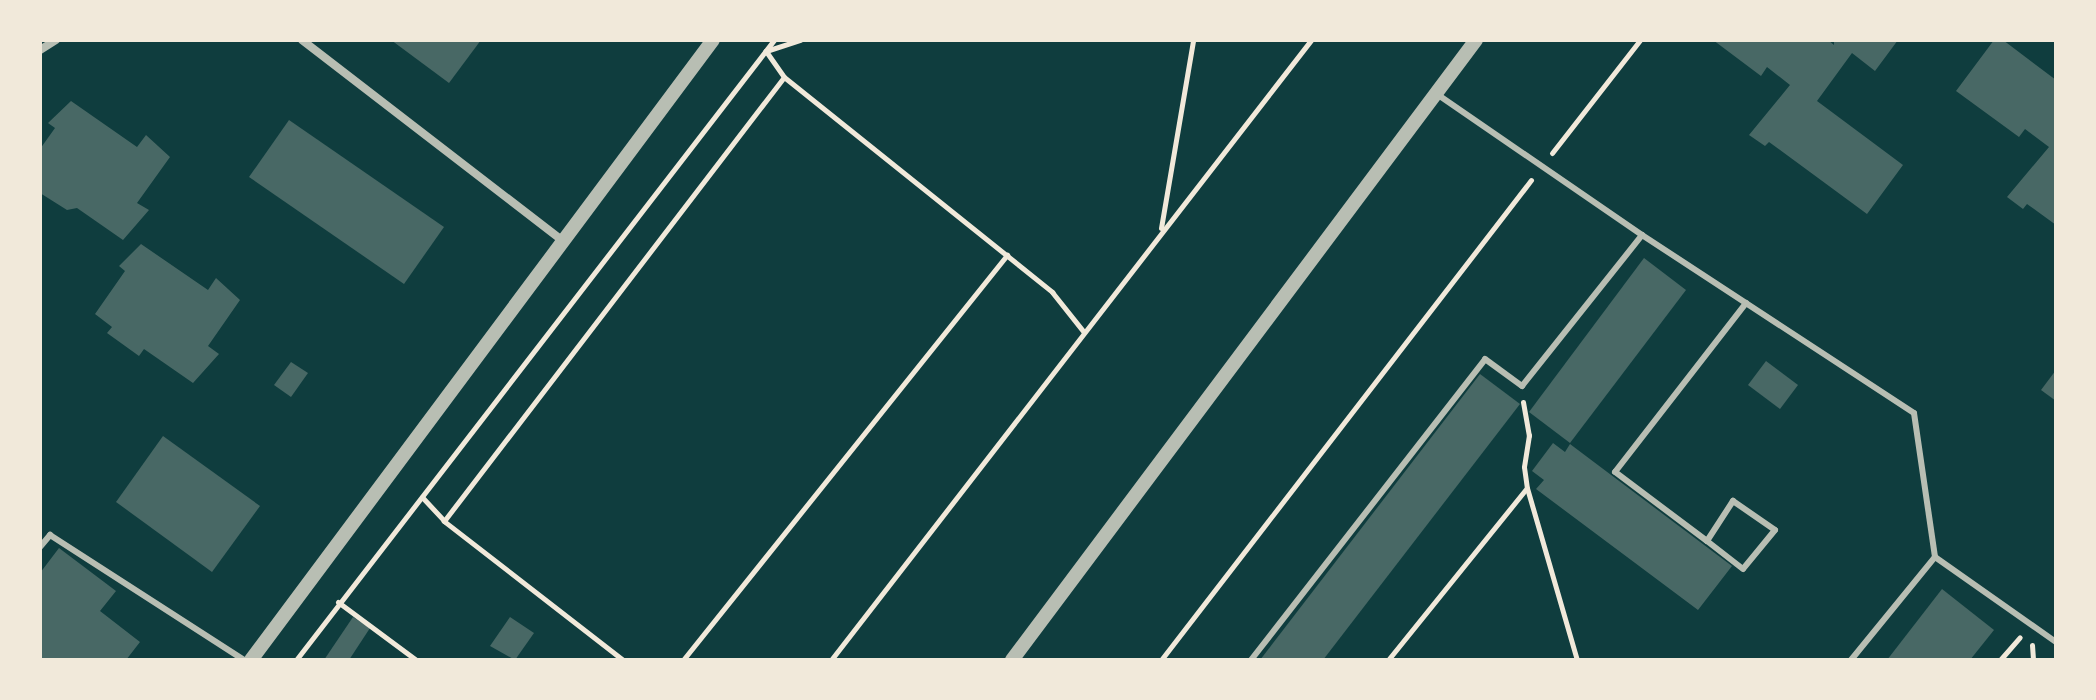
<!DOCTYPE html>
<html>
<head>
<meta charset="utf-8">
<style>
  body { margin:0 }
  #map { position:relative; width:2096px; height:700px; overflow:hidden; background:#0f3d3e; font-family:"Noto Sans",sans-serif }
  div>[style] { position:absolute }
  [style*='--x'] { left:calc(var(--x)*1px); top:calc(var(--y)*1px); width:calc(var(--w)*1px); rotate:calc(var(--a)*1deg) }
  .building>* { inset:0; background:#486865 }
  .path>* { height:5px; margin:-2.5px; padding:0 2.5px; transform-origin:2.5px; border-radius:2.5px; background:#f1e9da }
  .service>* { height:6px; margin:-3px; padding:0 3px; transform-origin:3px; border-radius:3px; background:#b8beb3 }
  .minor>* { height:8px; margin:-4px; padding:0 4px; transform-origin:4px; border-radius:4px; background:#b8beb3 }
  .tertiary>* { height:14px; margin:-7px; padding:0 7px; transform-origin:7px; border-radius:7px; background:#b8beb3 }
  span { translate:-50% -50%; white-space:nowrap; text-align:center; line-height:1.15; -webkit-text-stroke:6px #f1e9da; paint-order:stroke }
  .frame { position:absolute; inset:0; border:42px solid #f1e9da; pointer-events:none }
</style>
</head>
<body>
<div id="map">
  <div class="building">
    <i style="clip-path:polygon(391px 40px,481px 40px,449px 83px)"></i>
    <i style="clip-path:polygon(1713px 40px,1828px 40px,1834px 45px,1834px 40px,1898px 40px,1875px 71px,1852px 53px,1817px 101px,1903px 165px,1867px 214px,1769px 142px,1765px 146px,1749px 135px,1790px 85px,1767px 67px,1761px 76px)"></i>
    <i style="clip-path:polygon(1994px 40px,2003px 40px,2056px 80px,2056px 225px,2027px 204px,2023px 209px,2007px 197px,2049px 147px,2025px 129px,2019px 137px,1956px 91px)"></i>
    <i style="clip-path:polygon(71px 101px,137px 147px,146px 135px,170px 157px,137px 203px,149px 210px,123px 240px,77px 208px,67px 210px,40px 193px,40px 149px,55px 128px,48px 123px)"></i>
    <i style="clip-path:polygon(289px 120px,444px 227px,404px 284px,249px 177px)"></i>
    <i style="clip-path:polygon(141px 244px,208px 290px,216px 278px,240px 300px,208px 346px,219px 354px,193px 383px,144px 349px,139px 356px,107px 333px,112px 327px,95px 314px,125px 271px,119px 266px)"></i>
    <i style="clip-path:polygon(1644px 258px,1686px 290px,1570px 443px,1529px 412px)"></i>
    <i style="clip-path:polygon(1766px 361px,1798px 385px,1780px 409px,1748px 385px)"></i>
    <i style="clip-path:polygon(291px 362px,308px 373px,291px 397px,274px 385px)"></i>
    <i style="clip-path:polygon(2056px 370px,2056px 401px,2041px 390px)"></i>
    <i style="clip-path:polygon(1480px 374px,1520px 404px,1323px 660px,1260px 660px)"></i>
    <i style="clip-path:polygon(163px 436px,260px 506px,212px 572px,116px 502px)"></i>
    <i style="clip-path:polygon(1553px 443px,1565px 452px,1570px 444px,1732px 566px,1698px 610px,1536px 489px,1544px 480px,1532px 471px)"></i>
    <i style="clip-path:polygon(59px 548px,116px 591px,100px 611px,140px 642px,126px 660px,40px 660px,40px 573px)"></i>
    <i style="clip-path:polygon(1942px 589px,1994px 630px,1970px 660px,1887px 660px)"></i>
    <i style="clip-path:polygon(353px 617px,370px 628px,349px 660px,324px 660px)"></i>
    <i style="clip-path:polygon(510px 617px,534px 633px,515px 660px,490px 646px)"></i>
  </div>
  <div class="path">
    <i style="--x:784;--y:77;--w:32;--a:-125"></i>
    <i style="--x:766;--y:51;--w:36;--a:-18"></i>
    <i style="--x:1552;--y:153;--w:143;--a:-52.1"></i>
    <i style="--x:1161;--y:228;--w:191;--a:-80.3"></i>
    <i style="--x:1523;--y:402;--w:34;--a:80"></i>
    <i style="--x:1529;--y:435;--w:32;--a:99"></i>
    <i style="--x:1524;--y:467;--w:21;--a:82"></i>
    <i style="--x:1527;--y:488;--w:179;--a:73.8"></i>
    <i style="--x:422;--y:497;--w:33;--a:47"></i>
    <i style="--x:338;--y:602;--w:97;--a:36.6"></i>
    <i style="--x:2032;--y:645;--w:15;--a:86"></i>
    <i style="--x:296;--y:660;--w:783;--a:-52.37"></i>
    <i style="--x:623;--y:660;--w:227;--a:-142.2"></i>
    <i style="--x:444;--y:521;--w:559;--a:-52.56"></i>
    <i style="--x:784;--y:77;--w:344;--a:38.7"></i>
    <i style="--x:1052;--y:292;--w:50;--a:51.5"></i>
    <i style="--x:683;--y:660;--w:519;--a:-51.34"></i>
    <i style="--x:831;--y:660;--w:784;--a:-52.25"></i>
    <i style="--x:1161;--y:660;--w:606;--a:-52.37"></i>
    <i style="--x:1388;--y:660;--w:220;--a:-51.1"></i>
    <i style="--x:2000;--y:660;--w:30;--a:-49"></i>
  </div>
  <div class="service">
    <i style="--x:1642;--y:235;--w:325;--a:33.2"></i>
    <i style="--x:1914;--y:413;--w:146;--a:81.7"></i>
    <i style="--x:1707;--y:541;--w:48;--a:-57"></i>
    <i style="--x:1733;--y:501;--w:51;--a:34.6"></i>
    <i style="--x:1775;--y:530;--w:50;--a:129.4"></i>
    <i style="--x:1743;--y:569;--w:46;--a:-142.1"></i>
    <i style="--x:1707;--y:541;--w:115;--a:-143.1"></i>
    <i style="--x:1615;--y:472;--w:214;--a:-52.2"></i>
    <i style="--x:40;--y:547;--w:16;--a:-50"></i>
    <i style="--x:50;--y:535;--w:231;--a:32.8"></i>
    <i style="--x:1251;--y:660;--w:381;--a:-52.1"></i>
    <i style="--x:1485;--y:359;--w:46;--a:36.1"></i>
    <i style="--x:1522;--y:386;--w:193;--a:-51.5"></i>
    <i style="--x:1642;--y:235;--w:249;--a:-145.5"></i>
    <i style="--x:1851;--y:660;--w:133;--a:-50.8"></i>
    <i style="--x:1935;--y:557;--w:148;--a:35.1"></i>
  </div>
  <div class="minor">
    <i style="--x:302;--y:40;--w:329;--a:37.6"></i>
    <i style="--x:40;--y:50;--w:19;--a:-32"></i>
  </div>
  <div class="tertiary">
    <i style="--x:251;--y:660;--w:773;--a:-53.31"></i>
    <i style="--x:1012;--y:660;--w:774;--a:-53.19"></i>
  </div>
  <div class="frame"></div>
</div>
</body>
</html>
